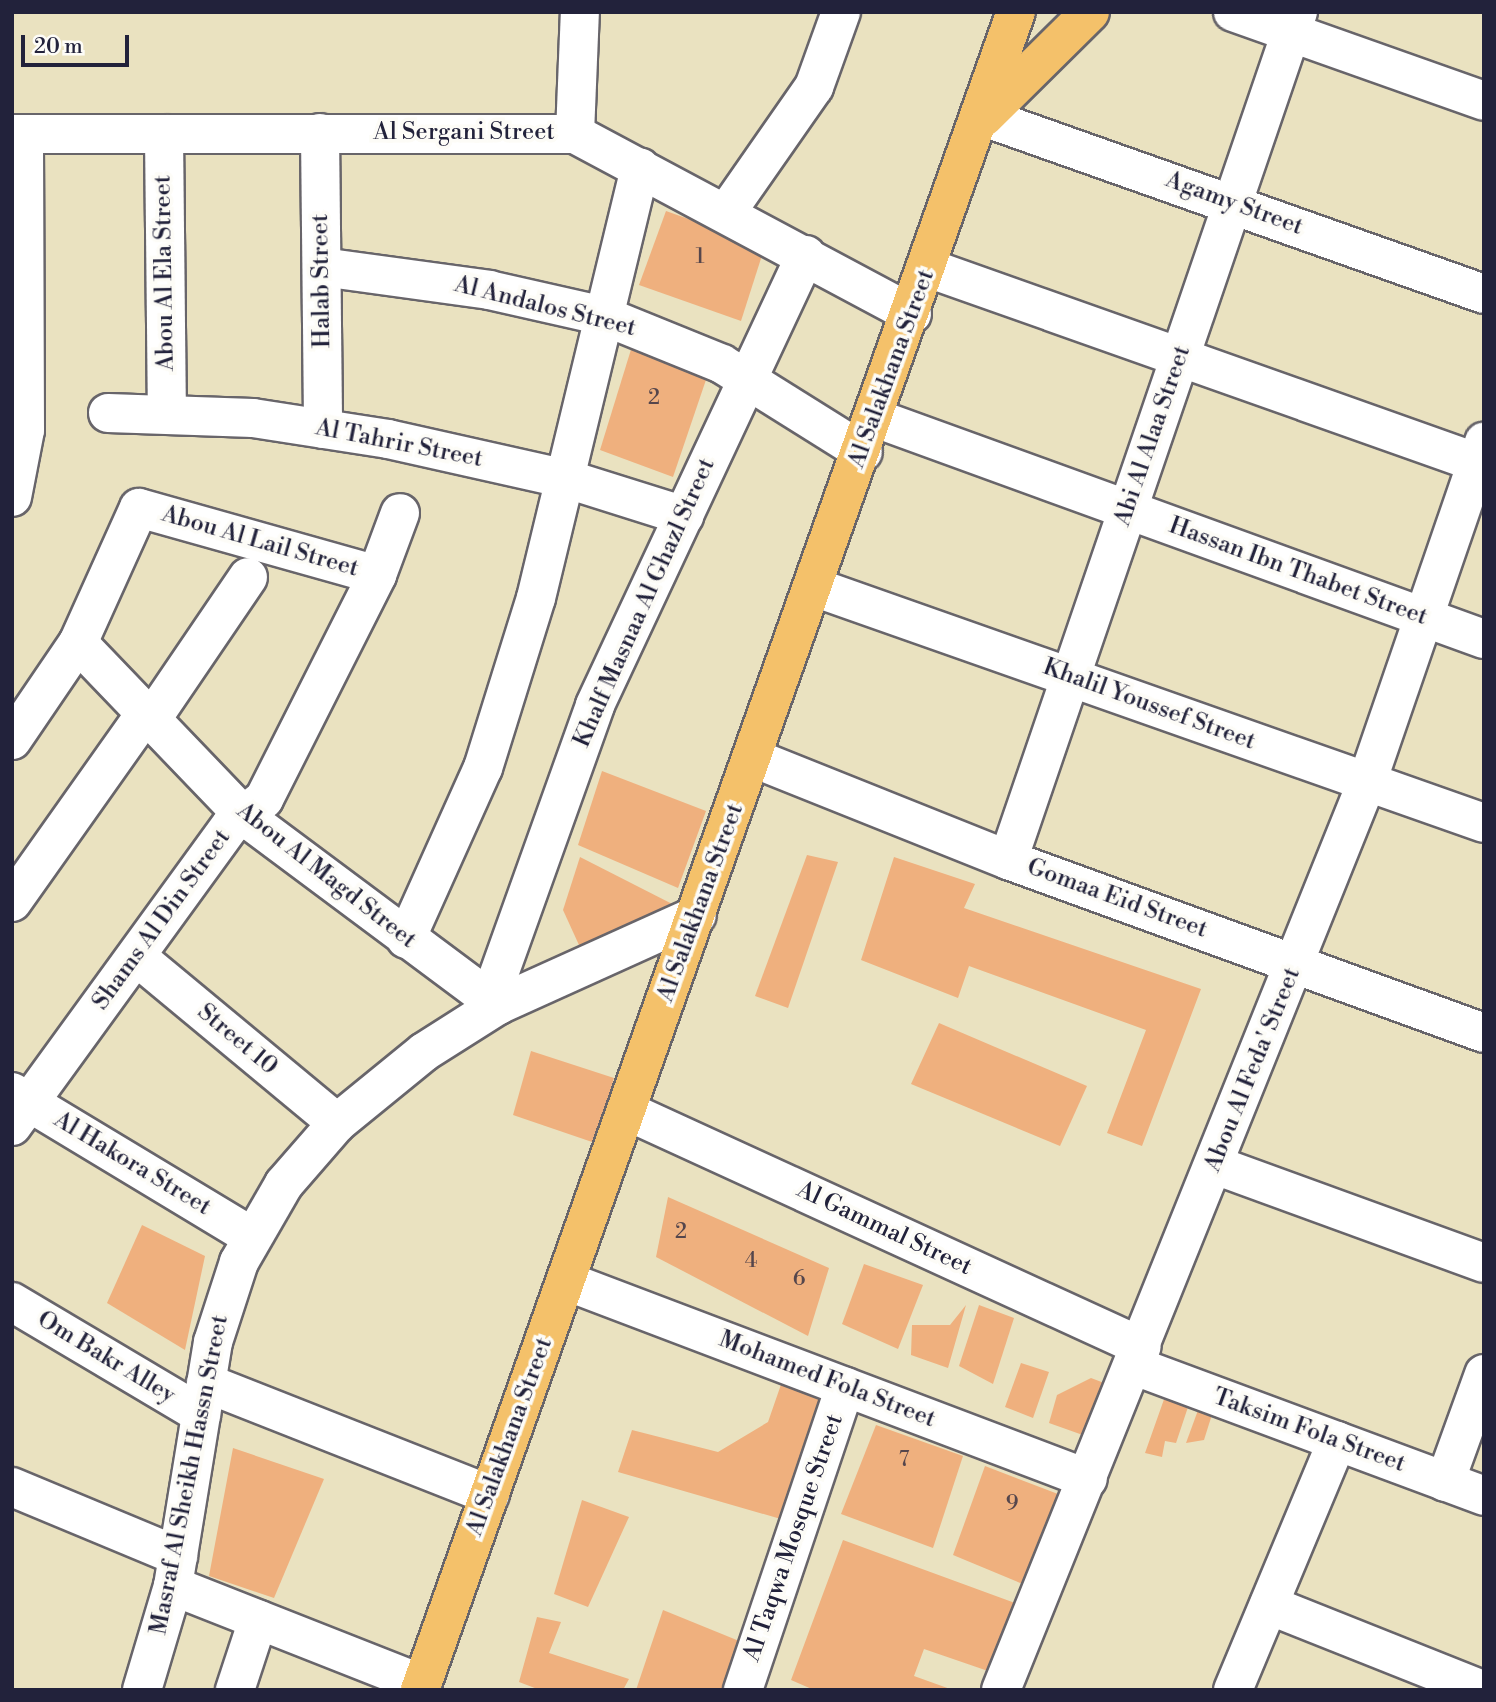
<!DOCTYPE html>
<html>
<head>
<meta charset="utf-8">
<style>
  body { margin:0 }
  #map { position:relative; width:1496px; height:1702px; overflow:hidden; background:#eae2c0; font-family:"Libre Bodoni",serif }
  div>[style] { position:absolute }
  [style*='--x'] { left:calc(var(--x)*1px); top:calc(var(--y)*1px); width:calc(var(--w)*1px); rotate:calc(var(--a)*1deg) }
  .building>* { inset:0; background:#efb07e }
  .roads { filter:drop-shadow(2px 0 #68656a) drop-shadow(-2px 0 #68656a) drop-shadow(0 2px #68656a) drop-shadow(0 -2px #68656a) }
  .minor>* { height:38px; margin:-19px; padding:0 19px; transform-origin:19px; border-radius:19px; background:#fff }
  .major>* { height:38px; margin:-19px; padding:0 19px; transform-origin:19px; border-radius:19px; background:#f4c16a }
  span { translate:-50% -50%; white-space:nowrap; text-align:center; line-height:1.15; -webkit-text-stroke:7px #fdfcf7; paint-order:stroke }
  .number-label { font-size:21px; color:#55464c }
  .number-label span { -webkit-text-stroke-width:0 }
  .street-label { font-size:24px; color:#22223b }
  .frame { position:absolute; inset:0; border:14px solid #22223b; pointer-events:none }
  .scale { position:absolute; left:21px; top:35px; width:108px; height:32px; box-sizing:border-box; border:4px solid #22223b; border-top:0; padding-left:9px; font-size:21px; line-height:24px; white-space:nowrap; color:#22223b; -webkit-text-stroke:5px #fdfcf7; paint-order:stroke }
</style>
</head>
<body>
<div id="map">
  <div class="building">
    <i style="clip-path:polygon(666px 211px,765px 246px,741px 321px,639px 285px)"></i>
    <i style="clip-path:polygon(633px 343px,710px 368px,673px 477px,600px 450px)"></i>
    <i style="clip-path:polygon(602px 771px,706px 811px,678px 888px,578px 845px)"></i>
    <i style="clip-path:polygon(807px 855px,838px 862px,788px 1008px,755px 996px)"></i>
    <i style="clip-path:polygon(580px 857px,686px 911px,584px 956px,563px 910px)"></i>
    <i style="clip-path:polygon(894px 857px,975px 884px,964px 908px,1201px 989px,1142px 1146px,1107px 1133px,1146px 1030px,969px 966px,958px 998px,861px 960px)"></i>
    <i style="clip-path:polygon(939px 1023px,1087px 1086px,1060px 1146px,911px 1084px)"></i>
    <i style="clip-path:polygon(531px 1051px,614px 1078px,595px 1143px,513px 1115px)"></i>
    <i style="clip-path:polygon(668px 1197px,829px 1268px,808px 1336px,656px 1257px)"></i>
    <i style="clip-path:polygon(142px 1225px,205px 1256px,185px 1350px,107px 1303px)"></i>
    <i style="clip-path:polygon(864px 1264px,923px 1285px,898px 1349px,842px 1324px)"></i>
    <i style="clip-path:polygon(966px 1305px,948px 1368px,911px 1355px,912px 1325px,950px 1325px)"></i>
    <i style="clip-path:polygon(979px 1305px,1014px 1318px,993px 1384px,959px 1366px)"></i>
    <i style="clip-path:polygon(1021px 1363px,1049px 1372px,1033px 1418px,1005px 1407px)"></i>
    <i style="clip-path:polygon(785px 1373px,834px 1392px,791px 1522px,618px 1472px,632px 1430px,718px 1452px,768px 1422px)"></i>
    <i style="clip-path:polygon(1091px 1378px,1112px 1386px,1094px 1439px,1049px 1423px,1057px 1395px)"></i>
    <i style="clip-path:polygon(1168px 1388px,1191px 1398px,1176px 1443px,1165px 1441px,1162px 1457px,1145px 1453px)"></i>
    <i style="clip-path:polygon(1201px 1402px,1215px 1405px,1204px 1440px,1186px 1443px)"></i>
    <i style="clip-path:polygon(876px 1425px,963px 1456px,933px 1548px,841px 1514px)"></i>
    <i style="clip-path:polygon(233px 1448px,324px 1479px,274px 1598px,209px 1576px)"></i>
    <i style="clip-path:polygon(985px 1466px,1058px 1494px,1025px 1585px,953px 1555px)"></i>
    <i style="clip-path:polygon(582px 1500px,629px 1517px,588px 1607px,554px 1594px)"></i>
    <i style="clip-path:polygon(843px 1540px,1015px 1603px,988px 1671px,924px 1649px,914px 1676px,953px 1690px,814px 1690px,791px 1680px)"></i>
    <i style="clip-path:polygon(663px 1610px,749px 1645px,734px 1690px,636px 1690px)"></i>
    <i style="clip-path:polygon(537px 1617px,561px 1622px,549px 1653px,629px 1679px,623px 1690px,540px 1690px,519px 1682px)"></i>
  </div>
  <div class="roads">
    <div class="minor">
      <i style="--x:1233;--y:12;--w:266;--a:19.5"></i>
      <i style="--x:984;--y:117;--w:530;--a:19.49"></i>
      <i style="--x:320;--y:133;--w:296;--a:89.4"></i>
      <i style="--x:12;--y:134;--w:563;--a:0"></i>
      <i style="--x:575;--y:134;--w:382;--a:28.1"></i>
      <i style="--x:164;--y:134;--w:279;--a:89.4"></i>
      <i style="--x:575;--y:134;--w:122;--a:-87.7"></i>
      <i style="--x:726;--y:213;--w:154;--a:-55.1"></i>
      <i style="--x:814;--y:87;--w:80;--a:-70.2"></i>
      <i style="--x:322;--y:267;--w:169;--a:7.8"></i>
      <i style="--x:489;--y:290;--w:118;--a:12.7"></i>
      <i style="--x:604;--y:316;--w:127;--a:22.1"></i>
      <i style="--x:722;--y:364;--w:166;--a:32"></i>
      <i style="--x:928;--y:268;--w:590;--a:19.51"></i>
      <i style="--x:108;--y:413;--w:145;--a:2"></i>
      <i style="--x:253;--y:418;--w:137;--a:8.8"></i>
      <i style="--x:388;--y:439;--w:183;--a:12.6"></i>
      <i style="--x:567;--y:479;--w:123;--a:17.5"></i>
      <i style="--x:875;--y:418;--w:648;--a:19.95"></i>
      <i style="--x:12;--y:497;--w:68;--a:-79"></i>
      <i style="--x:25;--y:430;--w:296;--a:-90.2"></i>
      <i style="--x:814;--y:587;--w:710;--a:19.4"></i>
      <i style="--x:78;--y:643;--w:240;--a:46.2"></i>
      <i style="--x:244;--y:816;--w:317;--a:36.7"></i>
      <i style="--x:153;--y:717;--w:169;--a:-55.8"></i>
      <i style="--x:12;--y:740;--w:117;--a:-55.8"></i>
      <i style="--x:78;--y:643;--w:148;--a:-65.7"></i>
      <i style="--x:139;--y:508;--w:247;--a:15.7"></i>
      <i style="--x:753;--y:758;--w:275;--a:21.8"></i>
      <i style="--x:1008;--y:860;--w:506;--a:19.97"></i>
      <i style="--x:1008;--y:860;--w:896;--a:-71.12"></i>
      <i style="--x:12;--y:902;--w:234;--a:-54.7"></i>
      <i style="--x:406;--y:939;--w:188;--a:-65.8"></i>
      <i style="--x:483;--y:768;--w:178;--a:-72.7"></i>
      <i style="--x:536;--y:598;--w:443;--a:-76.4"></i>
      <i style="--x:137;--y:957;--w:260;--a:39.7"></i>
      <i style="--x:490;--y:999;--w:312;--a:-70.3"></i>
      <i style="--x:595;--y:705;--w:497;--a:-64.9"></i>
      <i style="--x:12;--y:1092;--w:279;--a:31.1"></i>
      <i style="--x:627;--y:1111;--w:566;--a:24.62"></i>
      <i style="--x:12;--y:1126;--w:372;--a:-54"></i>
      <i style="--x:231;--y:825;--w:42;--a:-38.2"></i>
      <i style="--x:264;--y:799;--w:251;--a:-63.2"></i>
      <i style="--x:377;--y:575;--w:66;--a:-69.6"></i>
      <i style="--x:1215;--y:1165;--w:286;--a:20"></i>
      <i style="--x:566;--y:1281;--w:558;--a:20.77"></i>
      <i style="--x:12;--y:1302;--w:220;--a:30.7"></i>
      <i style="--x:1135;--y:1366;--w:372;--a:20.4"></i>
      <i style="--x:206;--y:1383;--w:305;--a:21.5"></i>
      <i style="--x:1445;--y:1482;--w:115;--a:-70.1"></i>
      <i style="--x:12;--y:1487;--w:180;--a:22.6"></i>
      <i style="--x:173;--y:1586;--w:268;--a:21.5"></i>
      <i style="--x:1269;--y:1605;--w:230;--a:21.7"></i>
      <i style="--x:142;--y:1690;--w:109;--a:-73.4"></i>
      <i style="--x:173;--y:1586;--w:247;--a:-80.7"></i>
      <i style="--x:213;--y:1342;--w:84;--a:-72"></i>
      <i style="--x:239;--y:1262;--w:90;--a:-60"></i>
      <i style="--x:284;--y:1184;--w:81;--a:-49"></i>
      <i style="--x:337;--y:1123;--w:112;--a:-39.2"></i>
      <i style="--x:424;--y:1052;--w:88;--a:-32.4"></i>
      <i style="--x:498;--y:1005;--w:218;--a:-24.3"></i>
      <i style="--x:235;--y:1690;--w:74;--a:-71.8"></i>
      <i style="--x:743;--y:1690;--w:320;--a:-71.4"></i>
      <i style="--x:1001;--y:1690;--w:979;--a:-68.05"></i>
      <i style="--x:1367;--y:782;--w:360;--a:-71"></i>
      <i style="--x:1233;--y:1690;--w:270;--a:-67.3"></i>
    </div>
    <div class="major">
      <i style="--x:984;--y:117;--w:149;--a:-44.7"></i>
      <i style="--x:420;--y:1690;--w:1781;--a:-70.45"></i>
    </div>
  </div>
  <div class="number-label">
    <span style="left:700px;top:257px">1</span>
    <span style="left:654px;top:398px">2</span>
    <span style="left:681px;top:1232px">2</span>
    <span style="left:751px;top:1261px">4</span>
    <span style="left:799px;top:1279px">6</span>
    <span style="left:904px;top:1460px">7</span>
    <span style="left:1012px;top:1504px">9</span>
  </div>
  <div class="street-label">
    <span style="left:464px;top:133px">Al Sergani Street</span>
    <span style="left:1234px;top:204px;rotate:20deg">Agamy Street</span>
    <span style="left:165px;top:273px;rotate:-91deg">Abou Al Ela Street</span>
    <span style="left:322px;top:281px;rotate:-91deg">Halab Street</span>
    <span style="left:545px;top:307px;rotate:14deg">Al Andalos Street</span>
    <span style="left:892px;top:369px;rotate:-70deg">Al Salakhana Street</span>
    <span style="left:1153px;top:436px;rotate:-71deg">Abi Al Alaa Street</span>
    <span style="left:399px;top:444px;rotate:11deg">Al Tahrir Street</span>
    <span style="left:260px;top:542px;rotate:16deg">Abou Al Lail Street</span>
    <span style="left:1298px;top:572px;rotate:20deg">Hassan Ibn Thabet Street</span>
    <span style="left:645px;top:603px;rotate:-66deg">Khalf Masnaa Al Ghazl Street</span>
    <span style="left:1149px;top:705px;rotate:20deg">Khalil Youssef Street</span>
    <span style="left:326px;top:876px;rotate:38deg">Abou Al Magd Street</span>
    <span style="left:1117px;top:899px;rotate:20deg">Gomaa Eid Street</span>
    <span style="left:701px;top:903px;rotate:-70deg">Al Salakhana Street</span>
    <span style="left:162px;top:920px;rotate:-54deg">Shams Al Din Street</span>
    <span style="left:237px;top:1040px;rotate:40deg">Street 10</span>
    <span style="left:1253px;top:1070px;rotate:-68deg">Abou Al Feda' Street</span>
    <span style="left:132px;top:1164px;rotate:31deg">Al Hakora Street</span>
    <span style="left:884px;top:1229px;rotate:25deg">Al Gammal Street</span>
    <span style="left:106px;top:1358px;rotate:31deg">Om Bakr Alley</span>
    <span style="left:827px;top:1380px;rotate:21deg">Mohamed Fola Street</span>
    <span style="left:1309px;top:1431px;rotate:20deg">Taksim Fola Street</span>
    <span style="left:510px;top:1437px;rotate:-70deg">Al Salakhana Street</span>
    <span style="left:190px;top:1475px;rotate:-79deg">Masraf Al Sheikh Hassn Street</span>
    <span style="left:794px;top:1538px;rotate:-71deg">Al Taqwa Mosque Street</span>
  </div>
  <div class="frame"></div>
  <div class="scale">20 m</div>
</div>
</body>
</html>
